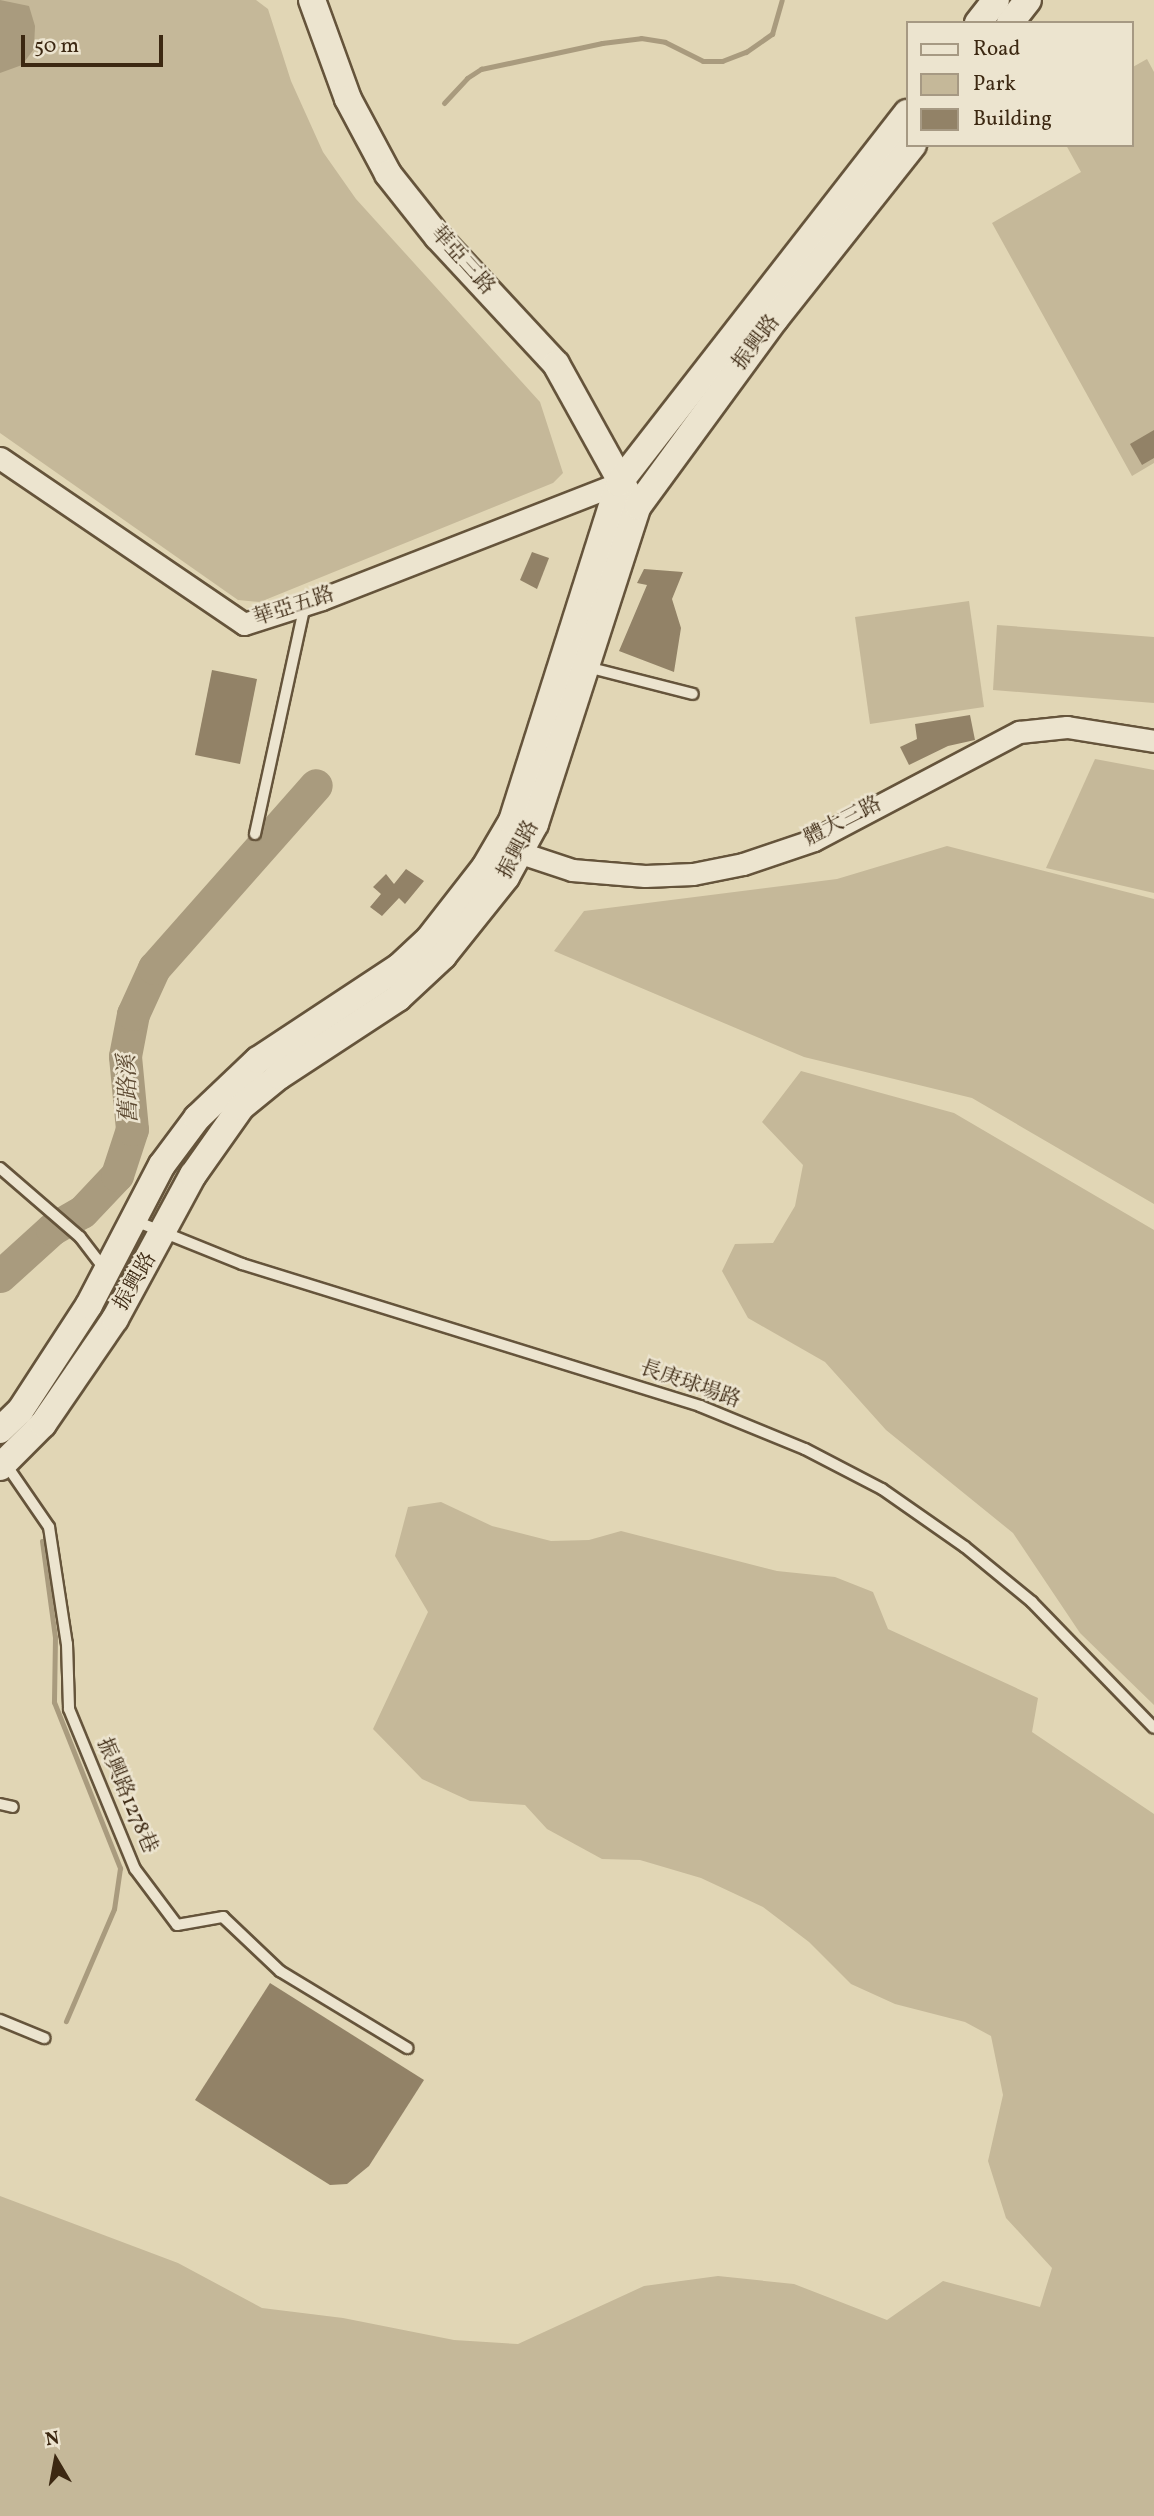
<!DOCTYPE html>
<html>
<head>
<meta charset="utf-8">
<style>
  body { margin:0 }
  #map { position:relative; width:1154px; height:2516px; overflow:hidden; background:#e1d6b5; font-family:Vollkorn,"Noto Serif TC",serif }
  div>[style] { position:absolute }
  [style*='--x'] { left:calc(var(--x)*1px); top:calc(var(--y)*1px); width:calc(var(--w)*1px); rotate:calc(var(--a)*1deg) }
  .green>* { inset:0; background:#c5b899 }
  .water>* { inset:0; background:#a99b7e }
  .stream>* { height:5px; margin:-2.5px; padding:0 2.5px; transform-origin:2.5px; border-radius:2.5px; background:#a99b7e }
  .river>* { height:33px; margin:-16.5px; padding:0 16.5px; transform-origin:16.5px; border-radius:16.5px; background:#a99b7e }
  .building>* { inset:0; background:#928267 }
  .roads { filter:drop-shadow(2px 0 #65543b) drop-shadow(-2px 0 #65543b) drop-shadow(0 2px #65543b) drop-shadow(0 -2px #65543b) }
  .service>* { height:10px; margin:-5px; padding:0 5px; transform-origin:5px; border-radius:5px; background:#ece4cf }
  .minor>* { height:21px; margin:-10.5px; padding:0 10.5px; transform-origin:10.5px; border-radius:10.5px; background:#ece4cf }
  .tertiary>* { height:26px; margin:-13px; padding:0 13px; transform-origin:13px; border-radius:13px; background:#ece4cf }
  span { translate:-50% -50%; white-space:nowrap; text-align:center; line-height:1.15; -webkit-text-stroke:5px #ece4cf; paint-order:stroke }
  .street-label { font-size:21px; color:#3c2812 }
  .water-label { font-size:23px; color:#5d4a32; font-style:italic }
  .legend { position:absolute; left:906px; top:21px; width:228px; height:126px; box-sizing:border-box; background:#ece4cf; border:2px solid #a69983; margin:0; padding:9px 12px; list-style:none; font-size:21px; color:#3c2812 }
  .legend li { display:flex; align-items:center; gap:14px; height:35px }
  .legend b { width:35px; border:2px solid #a69983 }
  .north { position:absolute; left:21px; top:2425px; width:70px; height:70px; -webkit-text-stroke:5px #ece4cf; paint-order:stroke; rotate:350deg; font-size:19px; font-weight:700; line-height:28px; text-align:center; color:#3c2812 }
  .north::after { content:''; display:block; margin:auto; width:24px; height:32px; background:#3c2812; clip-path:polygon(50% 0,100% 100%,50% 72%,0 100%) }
  .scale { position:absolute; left:21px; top:35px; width:142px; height:32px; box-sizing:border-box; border:4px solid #3c2812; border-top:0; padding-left:9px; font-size:21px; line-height:24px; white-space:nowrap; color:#3c2812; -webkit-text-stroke:5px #ece4cf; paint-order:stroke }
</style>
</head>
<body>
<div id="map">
  <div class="green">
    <i style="clip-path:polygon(0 0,256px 0,268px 9px,291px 81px,323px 152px,356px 199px,540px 402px,563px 473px,553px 483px,260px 602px,238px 600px,0 433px)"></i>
    <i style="clip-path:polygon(1147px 59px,1154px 72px,1154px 463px,1132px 476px,992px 223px,1081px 172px,1066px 145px,1131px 145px,1131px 68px)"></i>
    <i style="clip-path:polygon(969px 601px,984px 707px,870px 724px,855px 617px)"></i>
    <i style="clip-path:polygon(997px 625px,1154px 637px,1154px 703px,993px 690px)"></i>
    <i style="clip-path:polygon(1095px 759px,1154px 770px,1154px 893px,1046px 868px)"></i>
    <i style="clip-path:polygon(947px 846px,1154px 899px,1154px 1204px,972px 1098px,804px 1057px,554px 951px,584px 911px,837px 879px)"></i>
    <i style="clip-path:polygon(801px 1071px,954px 1113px,1154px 1230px,1154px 1705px,1080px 1633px,1013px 1533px,886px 1430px,825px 1362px,748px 1318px,722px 1271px,735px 1244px,773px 1243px,795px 1206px,803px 1165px,762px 1122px)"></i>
    <i style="clip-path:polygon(441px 1502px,492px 1526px,551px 1541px,589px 1540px,621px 1531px,777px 1571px,835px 1577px,873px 1592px,888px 1629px,1038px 1698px,1032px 1732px,1154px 1814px,1154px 2516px,0 2516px,0 2196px,178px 2263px,262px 2308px,343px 2318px,454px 2340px,518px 2344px,644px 2286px,718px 2276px,794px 2284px,887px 2320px,943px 2281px,1040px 2307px,1052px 2268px,1006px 2218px,988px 2161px,1003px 2095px,991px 2036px,965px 2022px,895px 2004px,851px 1984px,809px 1942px,763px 1907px,701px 1878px,640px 1860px,602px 1859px,547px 1829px,525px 1805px,470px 1801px,422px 1779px,373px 1729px,428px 1612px,395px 1556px,408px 1507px)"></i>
  </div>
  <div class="water">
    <i style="clip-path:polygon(0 0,29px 6px,35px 26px,34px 49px,22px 65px,0 73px)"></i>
  </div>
  <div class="stream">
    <i style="--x:444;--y:103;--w:34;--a:-47"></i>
    <i style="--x:467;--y:78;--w:17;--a:-33"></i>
    <i style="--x:481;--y:69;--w:124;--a:-12.1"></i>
    <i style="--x:602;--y:43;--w:39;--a:-7"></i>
    <i style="--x:641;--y:38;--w:24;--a:9"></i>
    <i style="--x:665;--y:42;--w:42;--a:26.6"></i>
    <i style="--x:703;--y:61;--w:19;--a:0"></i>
    <i style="--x:722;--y:61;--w:26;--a:-21"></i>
    <i style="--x:746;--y:52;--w:32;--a:-35"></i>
    <i style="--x:772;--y:34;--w:35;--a:-74"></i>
    <i style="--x:42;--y:1541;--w:97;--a:82.3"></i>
    <i style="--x:55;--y:1637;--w:65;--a:90.9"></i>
    <i style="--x:54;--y:1702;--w:179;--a:68.3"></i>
    <i style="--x:120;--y:1868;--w:41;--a:98.3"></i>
    <i style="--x:114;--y:1909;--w:122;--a:113.2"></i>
  </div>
  <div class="river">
    <i style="--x:0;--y:1276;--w:70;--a:-42.1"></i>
    <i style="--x:52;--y:1229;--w:34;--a:-30"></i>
    <i style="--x:82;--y:1212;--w:51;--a:-46.6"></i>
    <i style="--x:117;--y:1175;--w:48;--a:-71.9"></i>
    <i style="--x:132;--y:1129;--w:73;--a:-95.5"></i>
    <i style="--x:125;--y:1056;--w:43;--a:-79.2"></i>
    <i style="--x:133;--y:1014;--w:51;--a:-65.5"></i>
    <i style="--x:154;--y:968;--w:244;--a:-48.5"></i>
  </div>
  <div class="building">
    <i style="clip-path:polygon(1154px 430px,1154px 458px,1142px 465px,1130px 444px)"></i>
    <i style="clip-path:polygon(532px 552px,549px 558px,537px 589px,520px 580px)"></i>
    <i style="clip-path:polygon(644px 569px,683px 572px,672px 599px,681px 628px,674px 672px,619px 651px,647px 585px,637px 583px)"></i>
    <i style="clip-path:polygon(212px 670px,257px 679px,240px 764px,195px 755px)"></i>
    <i style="clip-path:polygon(970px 715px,975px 740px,948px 746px,909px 765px,900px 747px,917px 739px,915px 724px)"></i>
    <i style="clip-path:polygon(406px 869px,424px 881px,405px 904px,399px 898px,382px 916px,370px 907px,381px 894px,373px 887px,386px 874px,394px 884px)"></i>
    <i style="clip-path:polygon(270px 1983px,424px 2080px,369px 2166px,347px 2184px,330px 2185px,195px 2100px)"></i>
  </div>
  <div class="roads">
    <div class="service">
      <i style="--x:587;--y:667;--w:109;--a:14.3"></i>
      <i style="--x:255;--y:834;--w:234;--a:-77.7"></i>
      <i style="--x:0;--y:1168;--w:106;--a:40.8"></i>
      <i style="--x:80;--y:1237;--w:43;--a:52.6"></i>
      <i style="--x:133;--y:1220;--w:118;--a:22"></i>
      <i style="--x:242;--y:1264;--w:480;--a:17.2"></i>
      <i style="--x:700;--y:1406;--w:113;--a:22.3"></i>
      <i style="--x:805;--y:1449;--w:87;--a:27.5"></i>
      <i style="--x:882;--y:1489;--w:101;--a:34.9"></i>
      <i style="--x:965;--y:1547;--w:87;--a:39.4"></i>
      <i style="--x:1032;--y:1602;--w:175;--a:45.9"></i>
      <i style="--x:5;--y:1463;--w:78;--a:55.5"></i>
      <i style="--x:49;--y:1527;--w:118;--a:81.3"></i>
      <i style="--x:67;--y:1644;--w:65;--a:88.2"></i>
      <i style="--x:69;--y:1709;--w:173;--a:67.6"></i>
      <i style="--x:135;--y:1869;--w:70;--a:53.1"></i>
      <i style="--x:177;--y:1925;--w:47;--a:-9.9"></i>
      <i style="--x:223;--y:1917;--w:79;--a:43.5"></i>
      <i style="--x:280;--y:1971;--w:149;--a:31.2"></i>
      <i style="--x:0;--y:1804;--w:13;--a:13"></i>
      <i style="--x:0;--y:2020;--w:48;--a:22.2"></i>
    </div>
    <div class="minor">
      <i style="--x:0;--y:458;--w:295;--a:34.2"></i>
      <i style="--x:244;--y:624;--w:82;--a:-17.8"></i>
      <i style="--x:322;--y:599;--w:319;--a:-21.3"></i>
      <i style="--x:521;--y:853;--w:54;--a:18.4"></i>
      <i style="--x:572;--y:870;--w:73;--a:4.7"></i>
      <i style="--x:645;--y:876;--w:48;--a:-2.4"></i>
      <i style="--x:693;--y:874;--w:51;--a:-11.3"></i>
      <i style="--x:743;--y:864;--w:75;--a:-18.7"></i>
      <i style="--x:814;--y:840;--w:232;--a:-27.8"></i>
      <i style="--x:1019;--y:732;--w:48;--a:-5.9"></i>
      <i style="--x:1067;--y:727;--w:88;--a:9.1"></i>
    </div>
    <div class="tertiary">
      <i style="--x:312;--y:0;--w:105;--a:70"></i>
      <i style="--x:348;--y:99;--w:85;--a:61.9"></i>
      <i style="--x:388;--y:174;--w:80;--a:51.6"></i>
      <i style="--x:438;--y:237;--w:173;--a:47.1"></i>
      <i style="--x:556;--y:364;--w:149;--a:61"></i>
      <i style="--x:978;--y:23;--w:29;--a:-52"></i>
      <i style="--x:1010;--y:23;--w:29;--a:-52"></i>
      <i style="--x:0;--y:1430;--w:28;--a:-44"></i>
      <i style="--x:20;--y:1411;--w:126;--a:-56.9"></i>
      <i style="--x:89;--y:1305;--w:158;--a:-62.5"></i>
      <i style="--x:162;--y:1165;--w:59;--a:-53.3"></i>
      <i style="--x:197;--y:1118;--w:84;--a:-43.6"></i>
      <i style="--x:258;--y:1060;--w:169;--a:-33.4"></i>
      <i style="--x:399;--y:967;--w:41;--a:-43"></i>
      <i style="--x:429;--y:939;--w:91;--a:-52.1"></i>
      <i style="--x:485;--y:867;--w:53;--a:-59.6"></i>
      <i style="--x:512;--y:821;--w:355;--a:-72.4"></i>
      <i style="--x:619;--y:483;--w:469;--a:-52.1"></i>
      <i style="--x:0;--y:1467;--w:61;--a:-45"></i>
      <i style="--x:43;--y:1424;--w:127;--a:-55.6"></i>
      <i style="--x:115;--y:1319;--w:164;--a:-61.6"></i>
      <i style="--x:193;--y:1175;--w:83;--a:-54.8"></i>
      <i style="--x:241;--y:1107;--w:49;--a:-39.2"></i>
      <i style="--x:279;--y:1076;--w:142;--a:-33.2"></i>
      <i style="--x:398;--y:998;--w:62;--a:-43"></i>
      <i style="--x:443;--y:956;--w:101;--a:-51.4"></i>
      <i style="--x:506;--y:877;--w:60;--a:-61.3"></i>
      <i style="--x:535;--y:824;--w:334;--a:-72.1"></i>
      <i style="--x:638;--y:506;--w:232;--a:-53.8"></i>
      <i style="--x:775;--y:319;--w:222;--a:-51.6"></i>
    </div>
  </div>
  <div class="street-label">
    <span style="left:462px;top:261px;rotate:48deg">華亞三路</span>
    <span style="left:757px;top:343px;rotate:-53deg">振興路</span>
    <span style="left:294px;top:607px;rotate:-18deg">華亞五路</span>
    <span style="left:843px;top:822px;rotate:-27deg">體大三路</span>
    <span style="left:519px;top:850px;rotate:-62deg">振興路</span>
    <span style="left:136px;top:1282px;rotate:-60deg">振興路</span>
    <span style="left:690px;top:1385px;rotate:19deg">長庚球場路</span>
    <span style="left:126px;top:1796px;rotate:67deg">振興路1278巷</span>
  </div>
  <div class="water-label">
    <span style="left:129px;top:1089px;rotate:-92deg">舊路溪</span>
  </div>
  <ul class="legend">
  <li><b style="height:9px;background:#ece4cf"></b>Road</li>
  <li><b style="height:19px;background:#c5b899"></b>Park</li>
  <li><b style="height:19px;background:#928267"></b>Building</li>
  </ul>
  <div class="north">N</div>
  <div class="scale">50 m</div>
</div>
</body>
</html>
